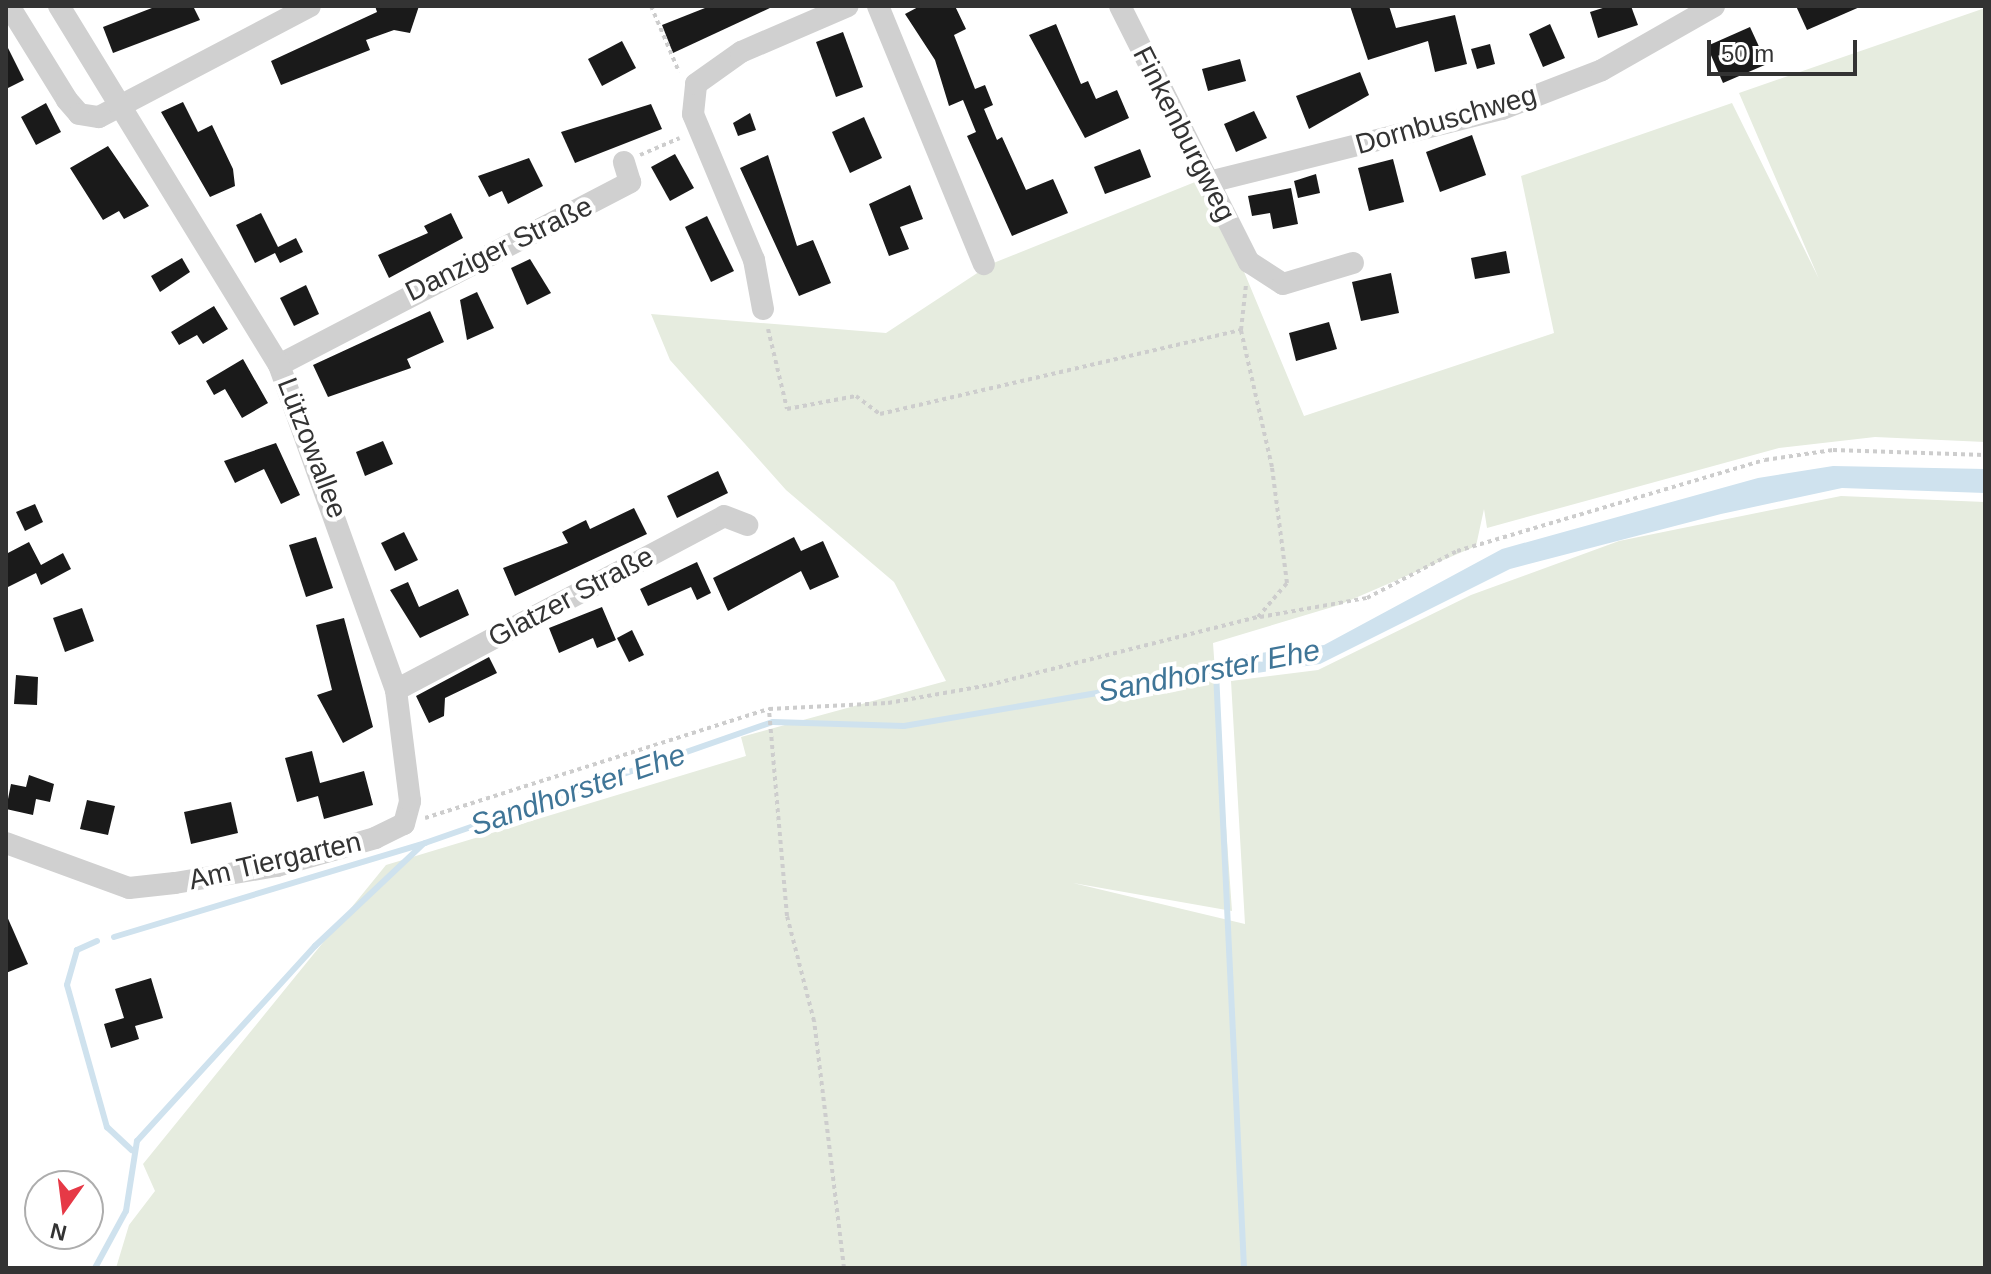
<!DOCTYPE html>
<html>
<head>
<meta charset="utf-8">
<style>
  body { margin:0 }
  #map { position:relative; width:1991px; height:1274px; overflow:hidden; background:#fff; font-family:Helvetica,sans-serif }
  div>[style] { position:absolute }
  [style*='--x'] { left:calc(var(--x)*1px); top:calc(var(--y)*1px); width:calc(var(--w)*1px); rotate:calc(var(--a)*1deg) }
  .green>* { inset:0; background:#e6ecdf }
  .water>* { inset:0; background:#cfe2ee }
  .stream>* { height:6px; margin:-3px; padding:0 3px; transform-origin:3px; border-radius:3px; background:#cfe2ee }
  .building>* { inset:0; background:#1a1a1a }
  .path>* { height:4px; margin-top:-2px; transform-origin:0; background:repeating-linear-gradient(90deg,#cdcdcd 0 4px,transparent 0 8px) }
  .minor>* { height:22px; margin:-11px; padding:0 11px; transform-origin:11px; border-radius:11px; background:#d0d0d0 }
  span { translate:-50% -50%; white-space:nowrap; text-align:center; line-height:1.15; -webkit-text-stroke:8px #fff; paint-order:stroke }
  .street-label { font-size:28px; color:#333 }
  .water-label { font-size:30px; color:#3f7597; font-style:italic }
  .frame { position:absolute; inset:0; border:8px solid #333; pointer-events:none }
  .north { position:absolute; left:24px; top:1170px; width:80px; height:80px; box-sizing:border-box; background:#fff; border:2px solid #adadad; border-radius:50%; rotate:194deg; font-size:22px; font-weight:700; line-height:32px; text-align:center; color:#333 }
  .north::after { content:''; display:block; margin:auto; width:28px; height:36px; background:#e63946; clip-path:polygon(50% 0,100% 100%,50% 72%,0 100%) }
  .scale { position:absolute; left:1707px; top:40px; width:150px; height:36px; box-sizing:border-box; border:4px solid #333; border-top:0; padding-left:10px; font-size:24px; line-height:28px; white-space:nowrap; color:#333; -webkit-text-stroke:6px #fff; paint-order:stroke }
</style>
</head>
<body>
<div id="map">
  <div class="green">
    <i style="clip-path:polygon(1985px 8px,1985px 442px,1875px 437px,1779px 448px,1487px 528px,1484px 509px,1476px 546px,1339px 605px,1213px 643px,1232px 911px,1073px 883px,1245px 924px,1231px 681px,1318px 670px,1471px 595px,1619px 541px,1841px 496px,1985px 502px,1985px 1268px,116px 1268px,129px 1225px,155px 1191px,143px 1164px,386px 865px,746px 756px,741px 737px,946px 681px,894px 582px,786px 490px,670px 360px,651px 314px,886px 333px,991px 264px,1205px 178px,1304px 416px,1554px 333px,1521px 176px,1732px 103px,1819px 279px,1739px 93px)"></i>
  </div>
  <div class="water">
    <i style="clip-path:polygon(1833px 466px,1985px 469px,1985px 493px,1842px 488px,1721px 514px,1510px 569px,1320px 664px,1250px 674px,1244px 655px,1324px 645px,1502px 549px,1758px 478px)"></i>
  </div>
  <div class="stream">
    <i style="--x:1216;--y:672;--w:597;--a:87.31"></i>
    <i style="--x:114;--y:937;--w:325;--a:-16.8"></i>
    <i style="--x:425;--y:843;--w:368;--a:-19.2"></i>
    <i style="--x:773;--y:722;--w:131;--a:1.7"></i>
    <i style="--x:904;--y:726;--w:356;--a:-9.7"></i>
    <i style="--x:97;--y:941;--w:22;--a:156"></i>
    <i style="--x:77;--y:950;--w:36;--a:106"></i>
    <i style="--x:67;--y:985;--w:148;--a:74.3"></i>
    <i style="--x:107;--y:1127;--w:34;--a:43"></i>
    <i style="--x:95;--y:1268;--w:65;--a:-61.5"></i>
    <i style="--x:126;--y:1211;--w:71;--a:-81.1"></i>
    <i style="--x:137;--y:1141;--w:264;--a:-47.6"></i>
    <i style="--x:315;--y:946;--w:147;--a:-43.3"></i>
  </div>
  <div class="building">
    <i style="clip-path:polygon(157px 6px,193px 6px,200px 20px,113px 53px,103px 27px)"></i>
    <i style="clip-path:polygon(375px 6px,419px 6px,410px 33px,394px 30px,366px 40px,370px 50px,281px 85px,271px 61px,377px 12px)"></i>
    <i style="clip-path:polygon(710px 6px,772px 6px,772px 7px,673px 53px,662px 25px)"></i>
    <i style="clip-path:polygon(920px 6px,955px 6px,966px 29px,954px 35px,975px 89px,985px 85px,993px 105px,984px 109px,997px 140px,1002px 137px,1026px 190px,1053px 179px,1068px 213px,1012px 236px,967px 136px,976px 132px,963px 100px,949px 106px,935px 60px,905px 14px)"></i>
    <i style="clip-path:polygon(1350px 6px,1389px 6px,1396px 28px,1455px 15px,1467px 64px,1435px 72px,1428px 41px,1368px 60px)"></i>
    <i style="clip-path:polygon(1609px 6px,1631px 6px,1638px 25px,1598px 38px,1590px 12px)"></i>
    <i style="clip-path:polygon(1796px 6px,1862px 6px,1807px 30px)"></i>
    <i style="clip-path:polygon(1056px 24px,1081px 84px,1088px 81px,1096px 99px,1117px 90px,1129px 118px,1085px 138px,1029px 35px)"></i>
    <i style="clip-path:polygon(1550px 24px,1565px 58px,1543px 67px,1529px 34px)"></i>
    <i style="clip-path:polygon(1750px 27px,1767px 64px,1723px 83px,1707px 46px)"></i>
    <i style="clip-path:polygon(843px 32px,863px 87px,836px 97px,816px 42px)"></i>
    <i style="clip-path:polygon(622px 41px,636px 68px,602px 86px,588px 59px)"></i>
    <i style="clip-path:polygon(6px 44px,24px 80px,6px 89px)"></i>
    <i style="clip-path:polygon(1490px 44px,1495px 64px,1477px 69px,1471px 49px)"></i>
    <i style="clip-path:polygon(1240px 59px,1246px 81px,1208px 91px,1202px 69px)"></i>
    <i style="clip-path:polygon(1360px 72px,1369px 95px,1309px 129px,1296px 96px)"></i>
    <i style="clip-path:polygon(183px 102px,198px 132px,212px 125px,233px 169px,235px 186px,210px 197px,161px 112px)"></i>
    <i style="clip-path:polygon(46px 103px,61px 132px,36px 145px,21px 117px)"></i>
    <i style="clip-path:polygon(651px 104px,662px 129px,575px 163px,561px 132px)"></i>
    <i style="clip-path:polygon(1254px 111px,1267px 138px,1236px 152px,1224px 124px)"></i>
    <i style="clip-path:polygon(750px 113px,756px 130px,738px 136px,733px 123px)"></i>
    <i style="clip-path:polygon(864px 117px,882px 158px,850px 173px,832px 132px)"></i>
    <i style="clip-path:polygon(1472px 135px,1486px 175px,1440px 192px,1426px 152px)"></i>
    <i style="clip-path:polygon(108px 146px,149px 206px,124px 219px,119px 211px,103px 220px,70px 168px)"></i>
    <i style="clip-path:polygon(1140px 149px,1151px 177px,1105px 194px,1094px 167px)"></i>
    <i style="clip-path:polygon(675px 154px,694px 188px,670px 201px,651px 167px)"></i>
    <i style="clip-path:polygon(768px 155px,797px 246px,813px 240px,831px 283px,799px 296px,740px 168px)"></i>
    <i style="clip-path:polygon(529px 158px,543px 186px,508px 204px,502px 191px,489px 197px,478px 176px)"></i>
    <i style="clip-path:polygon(1393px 159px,1404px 202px,1369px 211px,1358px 168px)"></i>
    <i style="clip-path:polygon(1316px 174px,1320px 193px,1298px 198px,1294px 181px)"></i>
    <i style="clip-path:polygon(910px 185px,923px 219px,900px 227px,909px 249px,889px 256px,869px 204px)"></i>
    <i style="clip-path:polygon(1291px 188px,1298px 224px,1273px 229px,1270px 213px,1252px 216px,1248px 196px)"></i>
    <i style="clip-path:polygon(261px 213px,278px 247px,296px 238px,303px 252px,280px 263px,275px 253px,255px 263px,236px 225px)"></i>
    <i style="clip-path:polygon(451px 213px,463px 238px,389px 278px,378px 255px,428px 233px,424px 226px)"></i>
    <i style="clip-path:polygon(707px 216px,734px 271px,711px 282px,685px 227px)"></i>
    <i style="clip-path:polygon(1506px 251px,1510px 273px,1475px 279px,1471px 258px)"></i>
    <i style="clip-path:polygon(182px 258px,190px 272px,160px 292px,151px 276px)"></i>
    <i style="clip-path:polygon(530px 259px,551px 293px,527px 305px,511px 268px)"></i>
    <i style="clip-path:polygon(1391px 273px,1399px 313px,1361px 321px,1352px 282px)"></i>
    <i style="clip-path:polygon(306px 285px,319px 314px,294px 326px,280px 298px)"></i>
    <i style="clip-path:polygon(477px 292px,494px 328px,467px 340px,460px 300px)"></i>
    <i style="clip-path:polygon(214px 306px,228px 329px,203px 344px,197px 335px,179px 345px,171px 332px)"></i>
    <i style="clip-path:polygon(430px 311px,444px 342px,407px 359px,411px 368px,328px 397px,313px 365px)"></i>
    <i style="clip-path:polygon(1329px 322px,1337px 349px,1296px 361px,1289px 333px)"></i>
    <i style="clip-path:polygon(243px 359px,268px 403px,242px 418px,225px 389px,214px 395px,206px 381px)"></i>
    <i style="clip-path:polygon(383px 441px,393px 464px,365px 476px,356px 452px)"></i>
    <i style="clip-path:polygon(276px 443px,300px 495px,281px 504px,264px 469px,235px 483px,224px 461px)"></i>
    <i style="clip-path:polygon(718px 471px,728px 493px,677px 518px,667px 496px)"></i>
    <i style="clip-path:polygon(35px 504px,43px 522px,25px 531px,16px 512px)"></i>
    <i style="clip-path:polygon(634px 508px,647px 534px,515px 596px,503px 568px,568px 543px,562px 532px,586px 520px,590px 529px)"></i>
    <i style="clip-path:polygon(404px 532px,418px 560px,395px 571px,381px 543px)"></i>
    <i style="clip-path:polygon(316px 537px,333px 588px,306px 597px,289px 545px)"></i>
    <i style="clip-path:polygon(794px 537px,801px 551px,823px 541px,839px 577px,810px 590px,801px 571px,728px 611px,713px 578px)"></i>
    <i style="clip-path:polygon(29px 542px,41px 565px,63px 553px,71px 569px,41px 585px,36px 573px,6px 588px,6px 554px)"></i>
    <i style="clip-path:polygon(697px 562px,711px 593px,697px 600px,691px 587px,648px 606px,640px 589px)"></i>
    <i style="clip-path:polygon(408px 582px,419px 607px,458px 589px,469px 615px,420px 638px,390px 590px)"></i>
    <i style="clip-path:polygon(602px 607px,616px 640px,597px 648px,593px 638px,559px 653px,549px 628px)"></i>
    <i style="clip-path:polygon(82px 608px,94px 641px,65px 652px,53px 618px)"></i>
    <i style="clip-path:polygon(344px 618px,373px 727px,343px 743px,317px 695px,332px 690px,316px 625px)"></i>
    <i style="clip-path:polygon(632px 630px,644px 655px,629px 662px,617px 638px)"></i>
    <i style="clip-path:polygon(489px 657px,497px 673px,445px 698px,444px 716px,429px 723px,416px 696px)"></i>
    <i style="clip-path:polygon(16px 675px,38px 677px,37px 705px,14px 704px)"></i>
    <i style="clip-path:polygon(312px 751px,320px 783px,364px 771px,373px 805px,324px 819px,318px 796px,297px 802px,285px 758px)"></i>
    <i style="clip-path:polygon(29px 775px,54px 784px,50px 802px,36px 799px,33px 815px,6px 809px,11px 784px,26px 787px)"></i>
    <i style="clip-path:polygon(87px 800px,115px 806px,108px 835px,80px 829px)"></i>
    <i style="clip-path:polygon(231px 802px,238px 833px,191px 844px,184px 812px)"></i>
    <i style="clip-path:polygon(6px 914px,28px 964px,6px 973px)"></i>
    <i style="clip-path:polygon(151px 978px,163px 1018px,135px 1026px,139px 1039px,111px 1048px,104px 1024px,124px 1018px,115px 989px)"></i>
  </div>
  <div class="path">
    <i style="--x:651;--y:6;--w:72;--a:67"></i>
    <i style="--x:640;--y:155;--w:43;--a:-23"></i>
    <i style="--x:768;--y:329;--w:82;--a:76.6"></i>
    <i style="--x:787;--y:409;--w:70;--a:-10.7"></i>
    <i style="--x:856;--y:396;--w:30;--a:37"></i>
    <i style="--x:880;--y:414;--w:371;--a:-13.1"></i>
    <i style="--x:1260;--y:617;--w:109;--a:-10.1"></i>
    <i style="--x:1367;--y:598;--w:102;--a:-27.6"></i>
    <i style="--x:1457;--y:551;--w:321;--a:-16.5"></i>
    <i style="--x:1765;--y:460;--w:69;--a:-8.4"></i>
    <i style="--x:1833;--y:450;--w:152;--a:1.9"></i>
    <i style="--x:425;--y:818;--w:361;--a:-17.6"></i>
    <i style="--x:844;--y:1268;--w:249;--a:-96.9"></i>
    <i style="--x:814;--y:1021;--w:108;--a:-104.4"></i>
    <i style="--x:787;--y:916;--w:208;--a:-95"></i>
    <i style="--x:769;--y:709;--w:119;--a:-2.9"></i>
    <i style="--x:888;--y:703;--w:103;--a:-10.1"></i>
    <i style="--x:989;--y:685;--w:277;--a:-14.2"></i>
    <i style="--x:1258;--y:617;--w:45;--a:-49.5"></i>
    <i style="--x:1287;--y:583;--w:117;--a:-97.4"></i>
    <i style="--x:1272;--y:467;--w:140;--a:-102.8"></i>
    <i style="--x:1241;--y:330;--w:45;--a:-83.7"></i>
  </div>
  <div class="minor">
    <i style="--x:9;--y:6;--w:110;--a:58.3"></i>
    <i style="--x:67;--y:100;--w:18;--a:49"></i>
    <i style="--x:79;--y:114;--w:20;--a:9"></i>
    <i style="--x:99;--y:117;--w:238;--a:-27.7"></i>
    <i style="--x:878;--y:6;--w:279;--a:67.7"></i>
    <i style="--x:1120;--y:6;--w:287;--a:63.3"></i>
    <i style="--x:1249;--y:262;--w:40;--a:32.9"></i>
    <i style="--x:1283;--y:284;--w:73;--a:-16.7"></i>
    <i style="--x:1209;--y:182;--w:302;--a:-14"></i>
    <i style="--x:1502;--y:109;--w:107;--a:-21.3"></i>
    <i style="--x:1602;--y:70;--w:129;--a:-29.7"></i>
    <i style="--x:763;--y:309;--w:50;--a:-100.4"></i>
    <i style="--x:754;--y:260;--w:158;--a:-112.7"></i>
    <i style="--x:693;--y:114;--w:30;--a:-84"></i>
    <i style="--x:696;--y:84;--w:55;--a:-35.4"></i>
    <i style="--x:741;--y:52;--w:116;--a:-23.3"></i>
    <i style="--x:279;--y:365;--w:396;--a:-27.5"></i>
    <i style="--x:630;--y:182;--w:21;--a:-107"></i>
    <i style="--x:396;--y:690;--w:371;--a:-27.9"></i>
    <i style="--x:724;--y:516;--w:25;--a:21"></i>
    <i style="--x:6;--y:843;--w:131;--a:20.1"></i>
    <i style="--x:129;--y:888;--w:46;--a:-6.2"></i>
    <i style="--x:175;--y:883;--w:103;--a:-9.5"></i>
    <i style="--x:277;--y:866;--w:102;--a:-15.9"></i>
    <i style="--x:375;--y:838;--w:32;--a:-26"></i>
    <i style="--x:404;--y:824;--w:24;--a:-75"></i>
    <i style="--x:410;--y:801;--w:112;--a:-97.2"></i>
    <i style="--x:396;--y:690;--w:345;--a:-109.8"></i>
    <i style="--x:279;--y:365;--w:421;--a:-121.5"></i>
  </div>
  <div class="street-label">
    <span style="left:1446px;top:120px;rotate:-16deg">Dornbuschweg</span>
    <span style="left:1184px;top:134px;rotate:63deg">Finkenburgweg</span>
    <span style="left:499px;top:249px;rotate:-26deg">Danziger Straße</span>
    <span style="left:312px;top:448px;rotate:69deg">Lützowallee</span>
    <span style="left:571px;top:597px;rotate:-28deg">Glatzer Straße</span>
    <span style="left:275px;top:861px;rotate:-13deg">Am Tiergarten</span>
  </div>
  <div class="water-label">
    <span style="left:1209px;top:671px;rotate:-11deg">Sandhorster Ehe</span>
    <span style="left:578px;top:790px;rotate:-19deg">Sandhorster Ehe</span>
  </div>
  <div class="frame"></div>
  <div class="north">N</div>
  <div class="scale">50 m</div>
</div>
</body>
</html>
